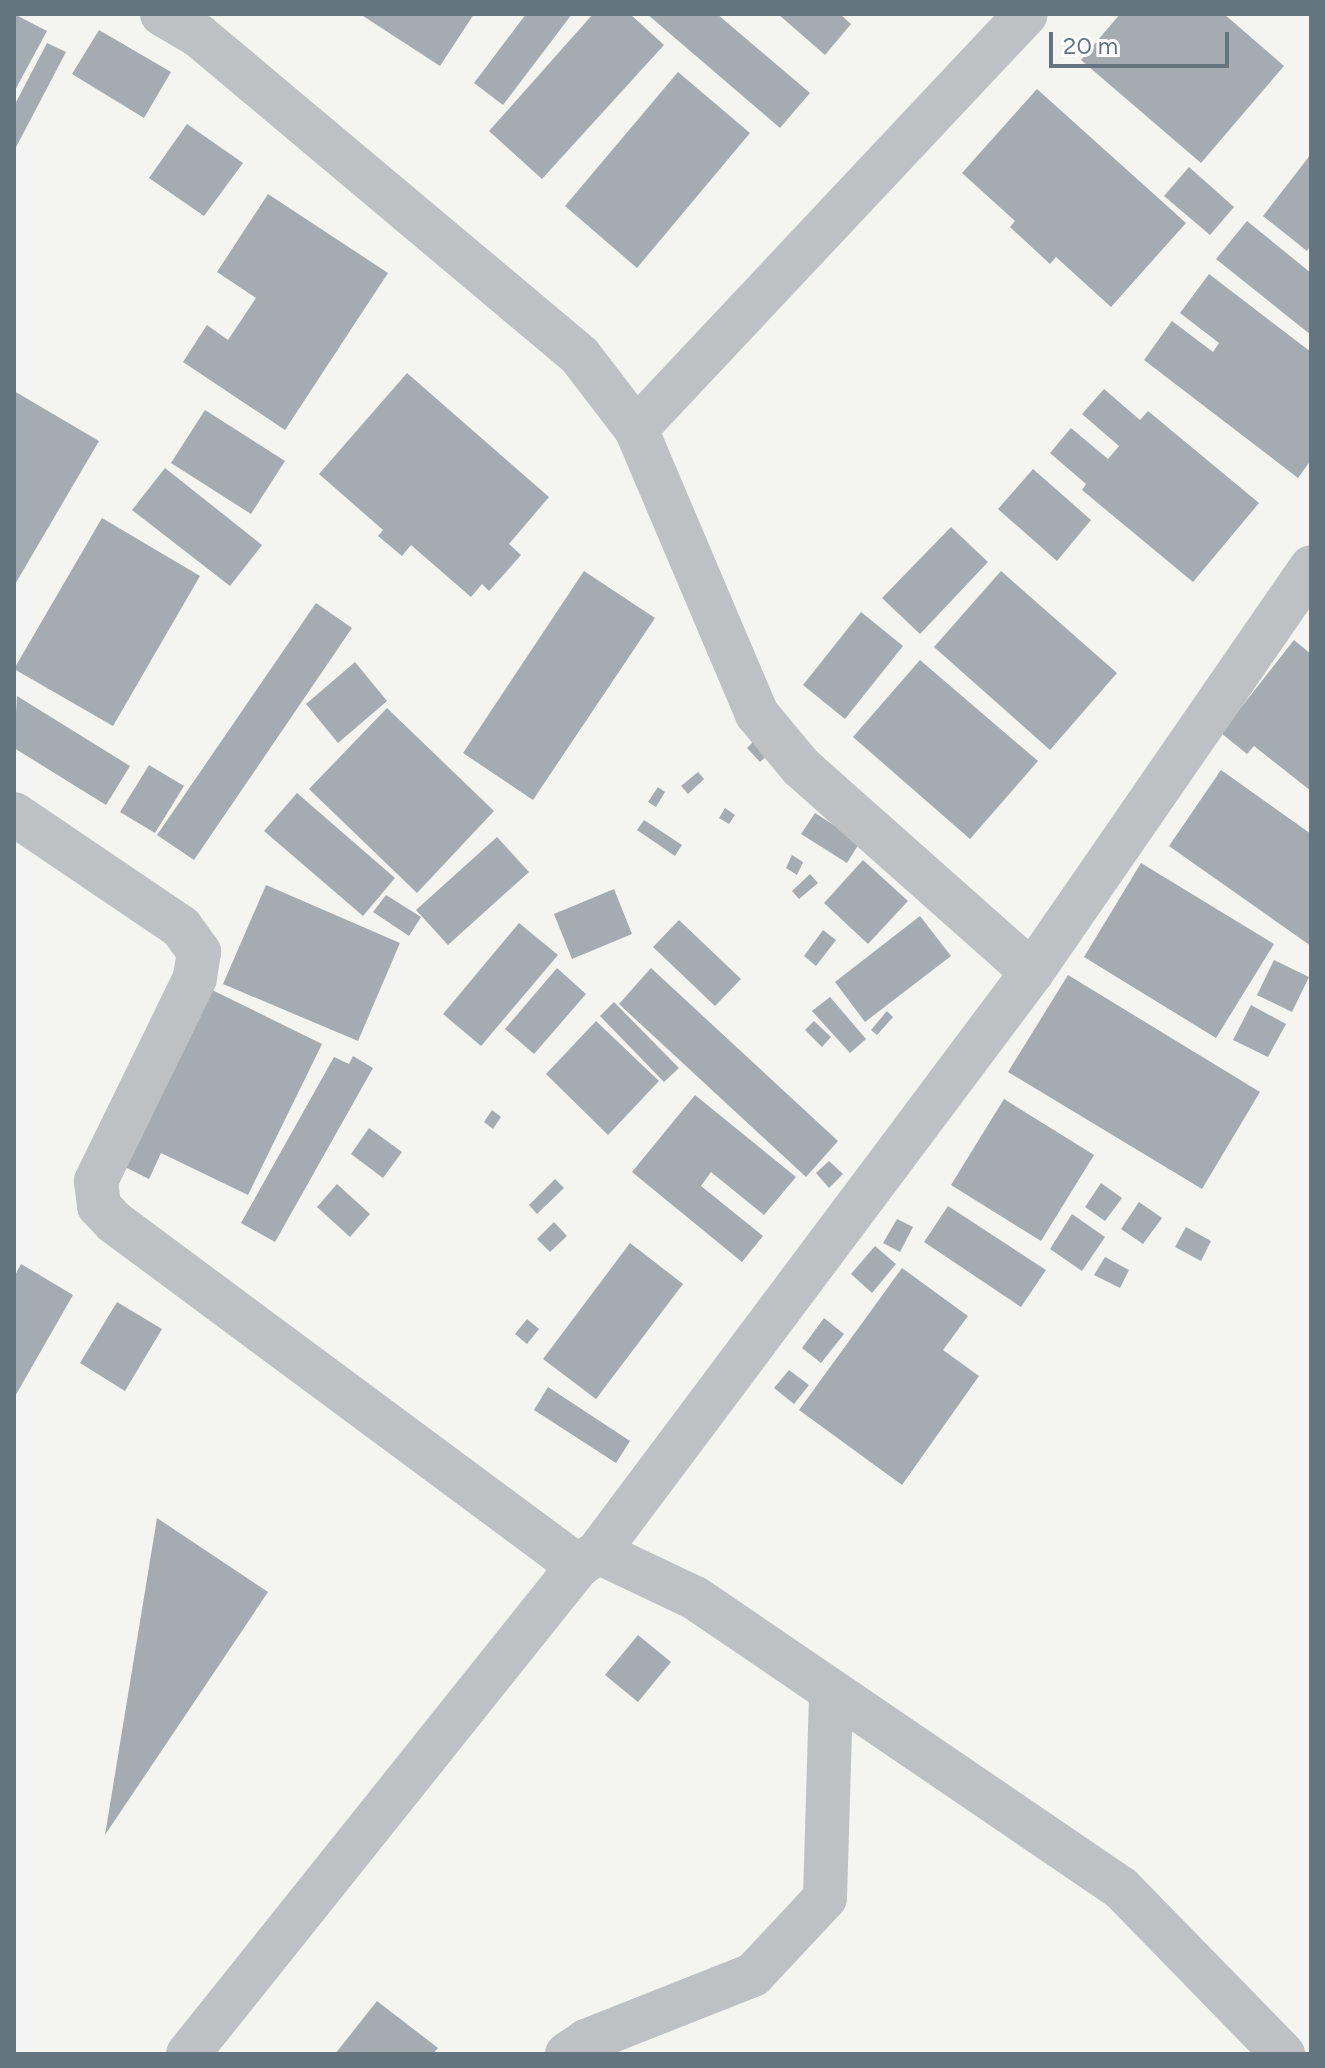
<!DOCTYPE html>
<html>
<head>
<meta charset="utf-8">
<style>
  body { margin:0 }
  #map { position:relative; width:1325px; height:2068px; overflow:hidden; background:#f4f4f0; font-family:Figtree,sans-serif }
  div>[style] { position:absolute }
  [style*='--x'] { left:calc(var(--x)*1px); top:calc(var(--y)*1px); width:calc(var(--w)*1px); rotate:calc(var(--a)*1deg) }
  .building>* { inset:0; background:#a5acb1 }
  .street>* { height:44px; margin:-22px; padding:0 22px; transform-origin:22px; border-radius:22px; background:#bdc1c4 }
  span { translate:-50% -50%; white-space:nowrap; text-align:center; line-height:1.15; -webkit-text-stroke:8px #fff; paint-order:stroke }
  .frame { position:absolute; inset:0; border:16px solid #657580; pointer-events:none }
  .scale { position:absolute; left:1049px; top:32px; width:180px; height:36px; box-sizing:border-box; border:4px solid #657580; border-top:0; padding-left:10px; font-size:24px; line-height:28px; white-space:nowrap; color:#657580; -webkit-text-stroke:6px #fff; paint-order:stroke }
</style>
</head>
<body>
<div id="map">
  <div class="building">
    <i style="clip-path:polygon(14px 14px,47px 31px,14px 92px)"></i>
    <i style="clip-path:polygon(360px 14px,474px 14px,440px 66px)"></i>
    <i style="clip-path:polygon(526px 14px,572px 14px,503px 105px,474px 83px)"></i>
    <i style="clip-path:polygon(593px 14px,630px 14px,664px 45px,542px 179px,489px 131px)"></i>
    <i style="clip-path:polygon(647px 14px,717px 14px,810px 93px,780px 128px)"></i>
    <i style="clip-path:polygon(778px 14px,840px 14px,851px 24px,825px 55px)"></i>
    <i style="clip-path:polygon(1120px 14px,1224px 14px,1284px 66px,1201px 163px,1081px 60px)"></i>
    <i style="clip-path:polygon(99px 30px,171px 72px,144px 118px,72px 74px)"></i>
    <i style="clip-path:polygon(47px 43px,66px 52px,14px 151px,14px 106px)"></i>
    <i style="clip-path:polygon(678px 72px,750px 133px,637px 268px,565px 206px)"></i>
    <i style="clip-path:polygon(1037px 89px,1186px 223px,1111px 307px,1056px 257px,1050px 264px,1010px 227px,1015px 221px,962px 173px)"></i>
    <i style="clip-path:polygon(187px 124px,243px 163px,204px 216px,149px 178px)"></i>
    <i style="clip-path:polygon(1311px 154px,1311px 245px,1307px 251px,1263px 216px)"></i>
    <i style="clip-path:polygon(1189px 167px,1234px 207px,1210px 235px,1164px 196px)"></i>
    <i style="clip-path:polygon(268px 194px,388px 273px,285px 430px,183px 362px,207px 325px,228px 340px,256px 298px,217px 272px)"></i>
    <i style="clip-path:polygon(1247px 221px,1311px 273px,1311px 335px,1216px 259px)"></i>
    <i style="clip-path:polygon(1209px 274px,1311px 352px,1311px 460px,1298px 478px,1144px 360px,1172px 321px,1213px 352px,1219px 343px,1180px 313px)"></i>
    <i style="clip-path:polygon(407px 373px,549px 497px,509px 544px,521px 555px,489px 591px,482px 584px,471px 597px,411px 545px,402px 556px,378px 536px,383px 530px,319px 474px)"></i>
    <i style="clip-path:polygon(1104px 389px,1140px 420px,1148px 411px,1259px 503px,1193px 582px,1082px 490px,1086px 484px,1050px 453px,1071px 428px,1108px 459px,1119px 446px,1082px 414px)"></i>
    <i style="clip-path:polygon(14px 391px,99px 441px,14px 586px)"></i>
    <i style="clip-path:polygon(205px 410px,285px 461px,251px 514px,171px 463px)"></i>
    <i style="clip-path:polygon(165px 468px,262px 545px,230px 586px,132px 510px)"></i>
    <i style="clip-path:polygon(1033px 469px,1091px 520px,1057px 561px,998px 509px)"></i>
    <i style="clip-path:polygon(102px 518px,200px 576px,113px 726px,14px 669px)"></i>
    <i style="clip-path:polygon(951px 527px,988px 562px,920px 634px,882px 598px)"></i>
    <i style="clip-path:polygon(584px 571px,655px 618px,533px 800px,463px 753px)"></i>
    <i style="clip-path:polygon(1001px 571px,1117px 673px,1050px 750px,934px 647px)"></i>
    <i style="clip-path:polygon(316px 603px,352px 628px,194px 860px,157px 835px)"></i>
    <i style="clip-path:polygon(861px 612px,903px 646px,845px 719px,803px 685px)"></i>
    <i style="clip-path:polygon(1294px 640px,1311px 654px,1311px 791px,1254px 746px,1247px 754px,1221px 733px)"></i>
    <i style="clip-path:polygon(920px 660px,1038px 761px,970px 839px,853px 737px)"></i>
    <i style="clip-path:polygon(355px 662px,387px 701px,338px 743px,306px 704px)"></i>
    <i style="clip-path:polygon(17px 696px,130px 766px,106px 805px,14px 748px)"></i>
    <i style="clip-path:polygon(387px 708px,494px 811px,417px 893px,309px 789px)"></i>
    <i style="clip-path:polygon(757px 738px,771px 752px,760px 762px,747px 748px)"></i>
    <i style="clip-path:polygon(149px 765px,184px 786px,155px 833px,120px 812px)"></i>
    <i style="clip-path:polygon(1221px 770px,1311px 834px,1311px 946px,1169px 846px)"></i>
    <i style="clip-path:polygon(698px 772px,704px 779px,688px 794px,681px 786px)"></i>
    <i style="clip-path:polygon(658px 787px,665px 792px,656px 807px,648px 802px)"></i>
    <i style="clip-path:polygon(297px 793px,395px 878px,363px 916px,264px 831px)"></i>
    <i style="clip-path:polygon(725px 808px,735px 815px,729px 824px,719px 818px)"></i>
    <i style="clip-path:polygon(815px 813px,860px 842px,847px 863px,801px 834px)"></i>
    <i style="clip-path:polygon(644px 820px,682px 845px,675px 856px,637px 830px)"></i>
    <i style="clip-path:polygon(497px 837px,529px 872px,448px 945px,416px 910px)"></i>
    <i style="clip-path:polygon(792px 855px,803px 862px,797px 875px,786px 868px)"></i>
    <i style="clip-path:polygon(863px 860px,908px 901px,868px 944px,824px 903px)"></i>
    <i style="clip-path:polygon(1141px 863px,1274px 944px,1216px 1038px,1084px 957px)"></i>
    <i style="clip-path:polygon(810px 874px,818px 883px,799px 899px,792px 891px)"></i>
    <i style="clip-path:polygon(266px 885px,400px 943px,358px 1041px,223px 984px)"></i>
    <i style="clip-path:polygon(614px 889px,632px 934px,572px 959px,554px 914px)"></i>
    <i style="clip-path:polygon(386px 895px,421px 917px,409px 936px,373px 912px)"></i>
    <i style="clip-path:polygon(920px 916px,951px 956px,865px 1022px,835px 982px)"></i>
    <i style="clip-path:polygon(679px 920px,741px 979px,715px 1006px,653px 947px)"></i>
    <i style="clip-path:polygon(519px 923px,558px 955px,481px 1046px,443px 1014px)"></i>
    <i style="clip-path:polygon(823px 930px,836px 940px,816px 966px,804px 956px)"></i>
    <i style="clip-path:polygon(1274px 960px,1309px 977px,1292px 1012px,1257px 995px)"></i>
    <i style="clip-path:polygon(557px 968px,586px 994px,534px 1054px,505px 1029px)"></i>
    <i style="clip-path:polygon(651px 968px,838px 1141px,806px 1177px,619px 1004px)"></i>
    <i style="clip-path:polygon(1068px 975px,1260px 1092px,1202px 1189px,1008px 1072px)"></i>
    <i style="clip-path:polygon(208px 988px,322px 1044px,248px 1195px,161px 1153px,149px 1179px,121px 1165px)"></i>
    <i style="clip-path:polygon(830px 997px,866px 1039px,850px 1053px,812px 1011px)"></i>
    <i style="clip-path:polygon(614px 1002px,679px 1068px,664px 1082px,600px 1016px)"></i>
    <i style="clip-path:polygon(1251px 1005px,1286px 1024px,1268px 1057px,1233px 1040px)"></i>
    <i style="clip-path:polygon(887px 1011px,893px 1017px,877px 1035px,871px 1030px)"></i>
    <i style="clip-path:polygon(596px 1021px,659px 1081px,608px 1135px,546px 1074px)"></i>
    <i style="clip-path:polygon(814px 1021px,831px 1037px,822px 1047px,805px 1030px)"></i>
    <i style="clip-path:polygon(353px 1056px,373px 1068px,275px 1242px,241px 1223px,334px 1057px,349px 1064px)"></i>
    <i style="clip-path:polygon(695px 1095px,796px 1177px,764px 1215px,711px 1172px,701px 1186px,763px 1236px,742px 1262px,632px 1172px)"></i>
    <i style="clip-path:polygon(1004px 1099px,1094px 1155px,1041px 1241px,951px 1185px)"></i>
    <i style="clip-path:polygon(492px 1110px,501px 1117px,493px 1129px,484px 1122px)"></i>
    <i style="clip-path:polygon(369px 1128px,402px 1152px,383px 1178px,351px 1154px)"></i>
    <i style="clip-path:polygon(829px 1161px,843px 1174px,829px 1188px,816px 1173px)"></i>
    <i style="clip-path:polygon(555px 1179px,564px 1188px,537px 1214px,529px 1205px)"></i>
    <i style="clip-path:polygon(1101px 1183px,1122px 1198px,1105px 1221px,1085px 1207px)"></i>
    <i style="clip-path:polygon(337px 1184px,370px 1214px,350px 1237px,317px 1207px)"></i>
    <i style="clip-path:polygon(1139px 1202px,1162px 1218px,1143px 1244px,1121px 1229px)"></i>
    <i style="clip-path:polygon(948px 1206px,1046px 1270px,1021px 1307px,924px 1242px)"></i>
    <i style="clip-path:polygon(1072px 1214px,1105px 1237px,1082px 1271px,1050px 1249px)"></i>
    <i style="clip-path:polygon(897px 1219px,913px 1227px,900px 1252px,883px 1243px)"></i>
    <i style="clip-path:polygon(554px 1222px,567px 1236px,550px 1252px,537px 1239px)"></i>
    <i style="clip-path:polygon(1186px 1227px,1211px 1241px,1201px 1261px,1175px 1247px)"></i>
    <i style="clip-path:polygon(630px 1243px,683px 1284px,596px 1399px,543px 1359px)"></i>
    <i style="clip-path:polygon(875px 1246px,896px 1264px,872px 1293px,851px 1274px)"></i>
    <i style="clip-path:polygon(1105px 1257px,1129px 1270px,1120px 1288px,1094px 1275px)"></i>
    <i style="clip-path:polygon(21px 1264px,73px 1295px,14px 1398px,14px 1277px)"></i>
    <i style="clip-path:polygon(902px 1268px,968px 1316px,943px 1350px,979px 1376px,902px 1485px,799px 1410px)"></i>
    <i style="clip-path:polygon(117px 1302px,162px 1329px,125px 1391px,80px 1363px)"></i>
    <i style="clip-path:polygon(824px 1318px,844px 1334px,821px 1363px,802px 1348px)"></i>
    <i style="clip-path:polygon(527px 1319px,539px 1329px,527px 1344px,515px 1334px)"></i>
    <i style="clip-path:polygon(789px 1370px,809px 1385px,794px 1404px,774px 1388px)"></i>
    <i style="clip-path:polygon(548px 1387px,630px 1441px,616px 1463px,534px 1410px)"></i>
    <i style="clip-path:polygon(157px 1518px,268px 1592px,105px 1835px)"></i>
    <i style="clip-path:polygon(638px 1635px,671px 1662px,638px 1702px,605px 1675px)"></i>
    <i style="clip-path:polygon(377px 2001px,438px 2048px,433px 2054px,335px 2054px)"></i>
  </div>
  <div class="street">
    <i style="--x:162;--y:14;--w:43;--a:30.7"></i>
    <i style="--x:199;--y:36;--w:498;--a:40"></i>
    <i style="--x:580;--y:356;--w:92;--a:52.5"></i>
    <i style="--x:636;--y:429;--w:310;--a:67"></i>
    <i style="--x:757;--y:714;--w:69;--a:50.3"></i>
    <i style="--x:801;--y:767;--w:309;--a:41.6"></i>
    <i style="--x:636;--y:429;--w:569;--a:-46.78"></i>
    <i style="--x:14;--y:814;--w:202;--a:34.1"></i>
    <i style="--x:181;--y:927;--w:31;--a:54"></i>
    <i style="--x:199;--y:952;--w:26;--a:99"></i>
    <i style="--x:195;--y:978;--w:226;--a:116"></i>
    <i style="--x:96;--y:1181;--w:25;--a:83"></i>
    <i style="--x:99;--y:1206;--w:22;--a:47"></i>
    <i style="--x:114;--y:1222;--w:578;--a:36.55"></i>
    <i style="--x:598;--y:1552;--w:107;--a:25.4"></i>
    <i style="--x:695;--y:1598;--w:515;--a:34.25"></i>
    <i style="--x:1121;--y:1888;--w:232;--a:45.7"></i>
    <i style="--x:188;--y:2054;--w:625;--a:-51.37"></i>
    <i style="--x:578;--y:1566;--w:24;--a:-35"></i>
    <i style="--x:598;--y:1552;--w:724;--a:-53.19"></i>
    <i style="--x:1032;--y:972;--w:492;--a:-55.4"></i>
    <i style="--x:567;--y:2054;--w:23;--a:-34"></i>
    <i style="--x:586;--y:2041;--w:180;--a:-21.6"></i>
    <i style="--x:753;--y:1975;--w:105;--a:-46.9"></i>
    <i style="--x:825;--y:1898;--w:207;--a:-88.3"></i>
  </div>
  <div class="frame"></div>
  <div class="scale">20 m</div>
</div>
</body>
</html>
